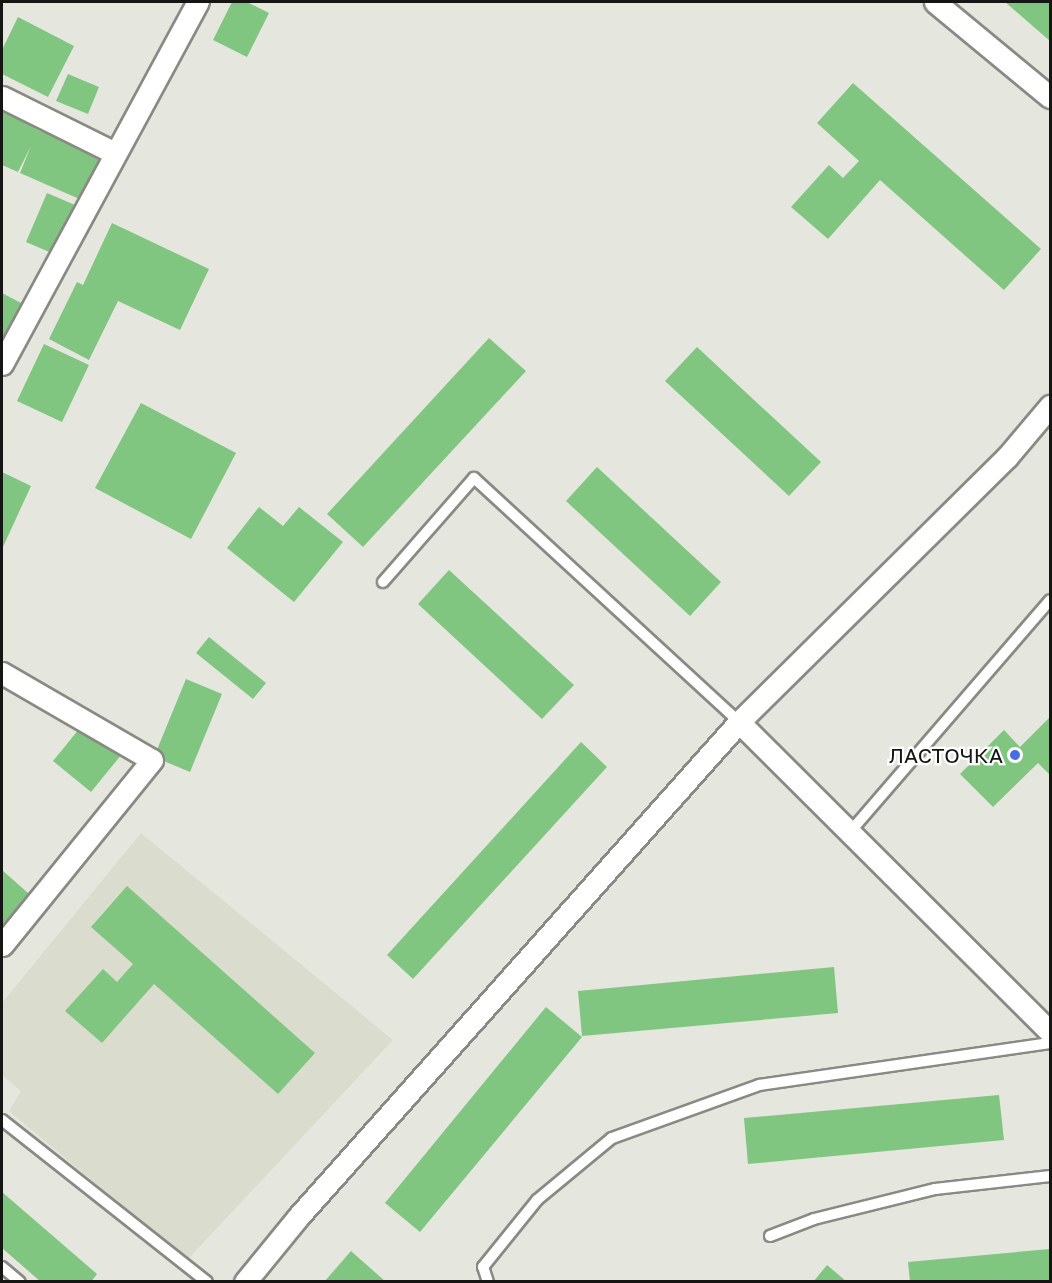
<!DOCTYPE html>
<html>
<head>
<meta charset="utf-8">
<style>
  body { margin:0 }
  #map { position:relative; width:1052px; height:1283px; overflow:hidden; background:#e5e6de; font-family:"Golos Text",sans-serif }
  div>[style] { position:absolute }
  [style*='--x'] { left:calc(var(--x)*1px); top:calc(var(--y)*1px); width:calc(var(--w)*1px); rotate:calc(var(--a)*1deg) }
  .built>* { inset:0; background:#daddcd }
  .building>* { inset:0; background:#80c681 }
  .roads { filter:drop-shadow(2px 0 #898a83) drop-shadow(-2px 0 #898a83) drop-shadow(0 2px #898a83) drop-shadow(0 -2px #898a83) }
  .lane>* { height:10px; margin:-5px; padding:0 5px; transform-origin:5px; border-radius:5px; background:#fff }
  .street>* { height:21px; margin:-10.5px; padding:0 10.5px; transform-origin:10.5px; border-radius:10.5px; background:#fff }
  .dots>* { width:16px; height:16px; translate:-50% -50%; box-sizing:border-box; border:3px solid #fff; border-radius:50% }
  span { translate:-50% -50%; white-space:nowrap; text-align:center; line-height:1.15; -webkit-text-stroke:4.5px #fff; paint-order:stroke }
  .poi-label { font-size:21px; color:#151613 }
  .right { translate:-100% -50%; text-align:right }
  .frame { position:absolute; inset:0; border:3px solid #151613; pointer-events:none }
</style>
</head>
<body>
<div id="map">
  <div class="built">
    <i style="clip-path:polygon(141px 833px,393px 1040px,187px 1260px,9px 1111px,21px 1091px,2px 1075px,2px 1003px)"></i>
  </div>
  <div class="building">
    <i style="clip-path:polygon(232px 2px,247px 2px,269px 13px,247px 57px,213px 40px)"></i>
    <i style="clip-path:polygon(1005px 2px,1050px 2px,1050px 41px)"></i>
    <i style="clip-path:polygon(18px 17px,74px 46px,48px 97px,2px 74px,2px 50px)"></i>
    <i style="clip-path:polygon(68px 74px,99px 87px,88px 114px,56px 101px)"></i>
    <i style="clip-path:polygon(853px 83px,1041px 249px,1004px 290px,880px 180px,828px 239px,791px 207px,829px 165px,843px 178px,859px 161px,817px 123px)"></i>
    <i style="clip-path:polygon(2px 110px,38px 130px,103px 157px,84px 201px,20px 173px,31px 146px,18px 172px,2px 165px)"></i>
    <i style="clip-path:polygon(47px 193px,75px 205px,54px 254px,26px 242px)"></i>
    <i style="clip-path:polygon(112px 223px,209px 269px,180px 330px,118px 301px,89px 360px,49px 339px,77px 282px,83px 285px)"></i>
    <i style="clip-path:polygon(2px 293px,23px 304px,2px 345px)"></i>
    <i style="clip-path:polygon(489px 338px,526px 371px,363px 547px,327px 514px)"></i>
    <i style="clip-path:polygon(44px 344px,89px 365px,62px 422px,17px 401px)"></i>
    <i style="clip-path:polygon(697px 347px,821px 462px,789px 496px,665px 381px)"></i>
    <i style="clip-path:polygon(141px 403px,236px 453px,191px 539px,95px 488px)"></i>
    <i style="clip-path:polygon(597px 467px,721px 582px,690px 616px,566px 501px)"></i>
    <i style="clip-path:polygon(2px 472px,31px 486px,2px 549px)"></i>
    <i style="clip-path:polygon(259px 507px,283px 526px,299px 507px,343px 542px,294px 602px,227px 548px)"></i>
    <i style="clip-path:polygon(449px 570px,574px 685px,542px 719px,418px 604px)"></i>
    <i style="clip-path:polygon(209px 637px,266px 683px,253px 699px,196px 653px)"></i>
    <i style="clip-path:polygon(186px 679px,222px 694px,190px 772px,154px 757px)"></i>
    <i style="clip-path:polygon(1050px 717px,1050px 775px,1038px 763px,993px 807px,960px 774px,1004px 730px,1020px 747px)"></i>
    <i style="clip-path:polygon(84px 723px,122px 754px,91px 792px,53px 761px)"></i>
    <i style="clip-path:polygon(581px 742px,607px 767px,413px 979px,387px 955px)"></i>
    <i style="clip-path:polygon(2px 870px,37px 901px,2px 942px)"></i>
    <i style="clip-path:polygon(127px 886px,315px 1053px,278px 1094px,154px 984px,102px 1043px,65px 1011px,103px 969px,117px 982px,133px 964px,91px 927px)"></i>
    <i style="clip-path:polygon(834px 967px,838px 1013px,582px 1036px,578px 991px)"></i>
    <i style="clip-path:polygon(546px 1007px,582px 1037px,420px 1232px,385px 1203px)"></i>
    <i style="clip-path:polygon(999px 1095px,1004px 1140px,748px 1164px,744px 1118px)"></i>
    <i style="clip-path:polygon(2px 1192px,97px 1274px,91px 1282px,41px 1282px,2px 1248px)"></i>
    <i style="clip-path:polygon(1050px 1249px,1050px 1282px,910px 1282px,908px 1262px)"></i>
    <i style="clip-path:polygon(351px 1251px,386px 1282px,324px 1282px)"></i>
    <i style="clip-path:polygon(827px 1265px,847px 1282px,813px 1282px)"></i>
  </div>
  <div class="roads">
    <div class="lane">
      <i style="--x:383;--y:582;--w:138;--a:-48.8"></i>
      <i style="--x:474;--y:478;--w:360;--a:42.6"></i>
      <i style="--x:850;--y:832;--w:306;--a:-49.2"></i>
      <i style="--x:2;--y:1120;--w:261;--a:38.3"></i>
      <i style="--x:770;--y:1236;--w:47;--a:-21.1"></i>
      <i style="--x:814;--y:1219;--w:125;--a:-13.9"></i>
      <i style="--x:935;--y:1189;--w:116;--a:-6.4"></i>
      <i style="--x:2;--y:1267;--w:23;--a:40"></i>
      <i style="--x:488;--y:1282;--w:16;--a:-108"></i>
      <i style="--x:483;--y:1267;--w:86;--a:-51.1"></i>
      <i style="--x:537;--y:1200;--w:97;--a:-39.6"></i>
      <i style="--x:612;--y:1138;--w:156;--a:-19.8"></i>
      <i style="--x:759;--y:1085;--w:294;--a:-8.2"></i>
    </div>
    <div class="street">
      <i style="--x:935;--y:2;--w:149;--a:39.6"></i>
      <i style="--x:2;--y:97;--w:126;--a:26.4"></i>
      <i style="--x:2;--y:364;--w:412;--a:-61.6"></i>
      <i style="--x:2;--y:673;--w:173;--a:30.1"></i>
      <i style="--x:152;--y:760;--w:238;--a:129"></i>
      <i style="--x:739;--y:722;--w:439;--a:44.9"></i>
      <i style="--x:245;--y:1282;--w:84;--a:-50.8"></i>
      <i style="--x:298;--y:1217;--w:663;--a:-48.3"></i>
      <i style="--x:739;--y:722;--w:377;--a:-44.7"></i>
      <i style="--x:1007;--y:457;--w:67;--a:-49.9"></i>
    </div>
  </div>
  <div class="dots">
    <i style="left:1015px;top:755px;background:#466ee0"></i>
  </div>
  <div class="poi-label">
    <span class="right" style="left:1003px;top:755px">ЛАСТОЧКА</span>
  </div>
  <div class="frame"></div>
</div>
</body>
</html>
